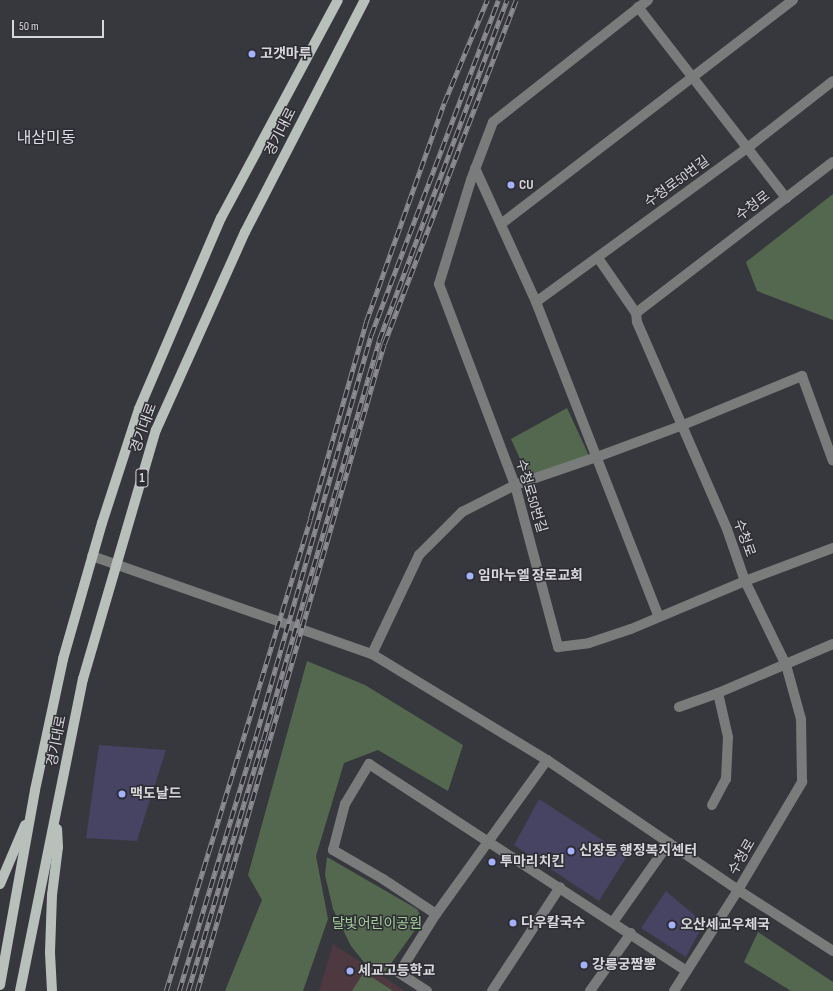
<!DOCTYPE html>
<html>
<head>
<meta charset="utf-8">
<style>
  body { margin:0 }
  #map { position:relative; width:833px; height:991px; overflow:hidden; background:#37373e; font-family:"Sofia Sans Condensed","Noto Sans KR",sans-serif }
  div>[style] { position:absolute }
  [style*='--x'] { left:calc(var(--x)*1px); top:calc(var(--y)*1px); width:calc(var(--w)*1px); rotate:calc(var(--a)*1deg) }
  .education>* { inset:0; background:#4d393f }
  .green>* { inset:0; background:#546850 }
  .building>* { inset:0; background:#464363 }
  .minor>* { height:10px; margin:-5px; padding:0 5px; transform-origin:5px; border-radius:5px; background:#797c7a }
  .major>* { height:10px; margin:-5px; padding:0 5px; transform-origin:5px; border-radius:5px; background:#b8c0bc }
  .rail>* { height:4.5px; margin-top:-2.25px; transform-origin:0; background:repeating-linear-gradient(90deg,#2d2d33 0 9px,#8c8c92 0 18px); box-sizing:border-box; border-block:1px solid #8c8c92 }
  .dots>* { width:11px; height:11px; translate:-50% -50%; box-sizing:border-box; border:2px solid #2d2d33; border-radius:50% }
  span { translate:-50% -50%; white-space:nowrap; text-align:center; line-height:1.15; -webkit-text-stroke:3px #2d2d33; paint-order:stroke }
  .shield-label span { padding:1px 3px; background:#2d2d33; border:1px solid; border-radius:3px; -webkit-text-stroke-width:0 }
  .shield-label { font-size:13px; color:#d8d8dc; font-weight:700 }
  .poi-label { font-size:14px; color:#d8d8dc; font-weight:700 }
  .left { translate:0 -50%; text-align:left }
  .street-label { font-size:14px; color:#d8d8dc }
  .park-label { font-size:14px; color:#a4ce9c }
  .quarter-label { font-size:16px; color:#dcdce4 }
  .scale { position:absolute; left:12px; top:20px; width:92px; height:18px; box-sizing:border-box; border:2px solid #d8d8dc; border-top:0; padding-left:5px; font-size:12px; line-height:14px; white-space:nowrap; color:#d8d8dc; -webkit-text-stroke:3px #2d2d33; paint-order:stroke }
</style>
</head>
<body>
<div id="map">
  <div class="education">
    <i style="clip-path:polygon(333px 944px,405px 991px,319px 991px)"></i>
  </div>
  <div class="green">
    <i style="clip-path:polygon(833px 194px,833px 320px,757px 291px,746px 262px)"></i>
    <i style="clip-path:polygon(567px 408px,590px 458px,530px 481px,511px 439px)"></i>
    <i style="clip-path:polygon(307px 661px,365px 685px,463px 745px,448px 791px,378px 750px,344px 763px,316px 856px,328px 919px,303px 991px,225px 991px,262px 900px,248px 875px)"></i>
    <i style="clip-path:polygon(327px 857px,417px 909px,421px 917px,418px 926px,382px 976px,368px 967px,351px 946px,340px 924px,333px 909px,325px 875px)"></i>
    <i style="clip-path:polygon(758px 932px,833px 982px,833px 991px,791px 991px,744px 962px)"></i>
    <i style="clip-path:polygon(364px 972px,393px 991px,352px 991px)"></i>
  </div>
  <div class="building">
    <i style="clip-path:polygon(99px 745px,166px 750px,137px 841px,86px 838px)"></i>
    <i style="clip-path:polygon(539px 799px,627px 856px,599px 901px,514px 845px)"></i>
    <i style="clip-path:polygon(666px 891px,704px 923px,686px 957px,641px 928px)"></i>
  </div>
  <div class="minor">
    <i style="--x:648;--y:0;--w:197;--a:141.8"></i>
    <i style="--x:493;--y:122;--w:62;--a:110.8"></i>
    <i style="--x:471;--y:180;--w:109;--a:107.1"></i>
    <i style="--x:439;--y:284;--w:215;--a:69.3"></i>
    <i style="--x:515;--y:485;--w:168;--a:75.1"></i>
    <i style="--x:558;--y:647;--w:31;--a:-7"></i>
    <i style="--x:589;--y:643;--w:44;--a:-18.4"></i>
    <i style="--x:631;--y:629;--w:124;--a:-22.8"></i>
    <i style="--x:745;--y:581;--w:94;--a:-20.6"></i>
    <i style="--x:638;--y:7;--w:242;--a:52.2"></i>
    <i style="--x:475;--y:168;--w:147;--a:65.5"></i>
    <i style="--x:536;--y:302;--w:338;--a:68.7"></i>
    <i style="--x:501;--y:224;--w:368;--a:-37.5"></i>
    <i style="--x:598;--y:258;--w:67;--a:55.4"></i>
    <i style="--x:536;--y:302;--w:260;--a:-36.1"></i>
    <i style="--x:746;--y:149;--w:110;--a:-38"></i>
    <i style="--x:92;--y:556;--w:297;--a:19.3"></i>
    <i style="--x:372;--y:654;--w:205;--a:31.2"></i>
    <i style="--x:547;--y:760;--w:231;--a:34.2"></i>
    <i style="--x:738;--y:890;--w:113;--a:32.7"></i>
    <i style="--x:372;--y:654;--w:110;--a:-64.6"></i>
    <i style="--x:419;--y:555;--w:61;--a:-45"></i>
    <i style="--x:462;--y:512;--w:59;--a:-27"></i>
    <i style="--x:515;--y:485;--w:87;--a:-18.9"></i>
    <i style="--x:597;--y:457;--w:92;--a:-20.4"></i>
    <i style="--x:683;--y:425;--w:129;--a:-22.4"></i>
    <i style="--x:802;--y:376;--w:90;--a:70"></i>
    <i style="--x:679;--y:707;--w:41;--a:-19.7"></i>
    <i style="--x:718;--y:693;--w:125;--a:-23.1"></i>
    <i style="--x:712;--y:805;--w:30;--a:-62"></i>
    <i style="--x:726;--y:779;--w:42;--a:-87.3"></i>
    <i style="--x:728;--y:737;--w:45;--a:-102.8"></i>
    <i style="--x:436;--y:914;--w:190;--a:-54.2"></i>
    <i style="--x:613;--y:922;--w:97;--a:-54.7"></i>
    <i style="--x:427;--y:991;--w:33;--a:-147"></i>
    <i style="--x:399;--y:973;--w:70;--a:-57.9"></i>
    <i style="--x:436;--y:914;--w:64;--a:-146.6"></i>
    <i style="--x:383;--y:879;--w:58;--a:-149.9"></i>
    <i style="--x:333;--y:850;--w:48;--a:-75.4"></i>
    <i style="--x:345;--y:804;--w:47;--a:-59"></i>
    <i style="--x:369;--y:764;--w:379;--a:33.1"></i>
    <i style="--x:492;--y:991;--w:124;--a:-56.8"></i>
    <i style="--x:590;--y:991;--w:71;--a:-54.7"></i>
    <i style="--x:674;--y:991;--w:120;--a:-57.6"></i>
    <i style="--x:738;--y:890;--w:126;--a:-59.3"></i>
    <i style="--x:802;--y:782;--w:63;--a:-90.9"></i>
    <i style="--x:801;--y:719;--w:56;--a:-105.5"></i>
    <i style="--x:786;--y:665;--w:93;--a:-116"></i>
    <i style="--x:745;--y:581;--w:55;--a:-109.1"></i>
    <i style="--x:727;--y:529;--w:226;--a:-113.5"></i>
    <i style="--x:637;--y:322;--w:9;--a:-96"></i>
    <i style="--x:636;--y:313;--w:248;--a:-37.5"></i>
  </div>
  <div class="major">
    <i style="--x:0;--y:884;--w:64;--a:-67"></i>
    <i style="--x:0;--y:985;--w:198;--a:-79.8"></i>
    <i style="--x:35;--y:790;--w:134;--a:-77.9"></i>
    <i style="--x:63;--y:659;--w:141;--a:-74"></i>
    <i style="--x:102;--y:523;--w:120;--a:-72"></i>
    <i style="--x:139;--y:409;--w:208;--a:-66.8"></i>
    <i style="--x:221;--y:218;--w:247;--a:-61.8"></i>
    <i style="--x:20;--y:991;--w:318;--a:-78.6"></i>
    <i style="--x:83;--y:679;--w:259;--a:-73.7"></i>
    <i style="--x:156;--y:430;--w:217;--a:-65.8"></i>
    <i style="--x:245;--y:232;--w:261;--a:-62.7"></i>
    <i style="--x:52;--y:991;--w:39;--a:-93"></i>
    <i style="--x:50;--y:952;--w:57;--a:-88"></i>
    <i style="--x:52;--y:895;--w:48;--a:-82.9"></i>
    <i style="--x:58;--y:847;--w:18;--a:-93"></i>
  </div>
  <div class="rail">
    <i style="--x:166;--y:991;--w:493;--a:-73"></i>
    <i style="--x:310;--y:519;--w:205;--a:-74.1"></i>
    <i style="--x:366;--y:322;--w:232;--a:-70.4"></i>
    <i style="--x:444;--y:103;--w:112;--a:-67.3"></i>
    <i style="--x:179;--y:991;--w:266;--a:-73.2"></i>
    <i style="--x:256;--y:736;--w:417;--a:-74"></i>
    <i style="--x:371;--y:335;--w:358;--a:-69.2"></i>
    <i style="--x:188;--y:991;--w:262;--a:-73.4"></i>
    <i style="--x:263;--y:740;--w:416;--a:-73.8"></i>
    <i style="--x:379;--y:340;--w:363;--a:-69.4"></i>
    <i style="--x:197;--y:991;--w:673;--a:-73.88"></i>
    <i style="--x:384;--y:344;--w:368;--a:-69"></i>
  </div>
  <div class="dots">
    <i style="left:252px;top:54px;background:#a6b1fc"></i>
    <i style="left:511px;top:185px;background:#a6b1fc"></i>
    <i style="left:470px;top:576px;background:#a6b1fc"></i>
    <i style="left:122px;top:794px;background:#a6b1fc"></i>
    <i style="left:571px;top:851px;background:#a6b1fc"></i>
    <i style="left:492px;top:862px;background:#a6b1fc"></i>
    <i style="left:513px;top:923px;background:#a6b1fc"></i>
    <i style="left:672px;top:925px;background:#a6b1fc"></i>
    <i style="left:584px;top:965px;background:#a6b1fc"></i>
    <i style="left:350px;top:971px;background:#a6b1fc"></i>
  </div>
  <div class="shield-label">
    <span style="left:142px;top:478px">1</span>
  </div>
  <div class="poi-label">
    <span class="left" style="left:260px;top:54px">고갯마루</span>
    <span class="left" style="left:519px;top:185px">CU</span>
    <span class="left" style="left:478px;top:576px">임마누엘 장로교회</span>
    <span class="left" style="left:130px;top:794px">맥도날드</span>
    <span class="left" style="left:579px;top:851px">신장동 행정복지센터</span>
    <span class="left" style="left:500px;top:862px">투마리치킨</span>
    <span class="left" style="left:521px;top:923px">다우칼국수</span>
    <span class="left" style="left:680px;top:925px">오산세교우체국</span>
    <span class="left" style="left:592px;top:965px">강릉궁짬뽕</span>
    <span class="left" style="left:358px;top:971px">세교고등학교</span>
  </div>
  <div class="street-label">
    <span style="left:281px;top:132px;rotate:-63deg">경기대로</span>
    <span style="left:677px;top:182px;rotate:-36deg">수청로50번길</span>
    <span style="left:753px;top:206px;rotate:-37deg">수청로</span>
    <span style="left:144px;top:428px;rotate:-70deg">경기대로</span>
    <span style="left:531px;top:496px;rotate:73deg">수청로50번길</span>
    <span style="left:744px;top:538px;rotate:70deg">수청로</span>
    <span style="left:57px;top:741px;rotate:-79deg">경기대로</span>
    <span style="left:742px;top:857px;rotate:-60deg">수청로</span>
  </div>
  <div class="park-label">
    <span style="left:377px;top:924px">달빛어린이공원</span>
  </div>
  <div class="quarter-label">
    <span style="left:46px;top:139px">내삼미동</span>
  </div>
  <div class="scale">50 m</div>
</div>
</body>
</html>
